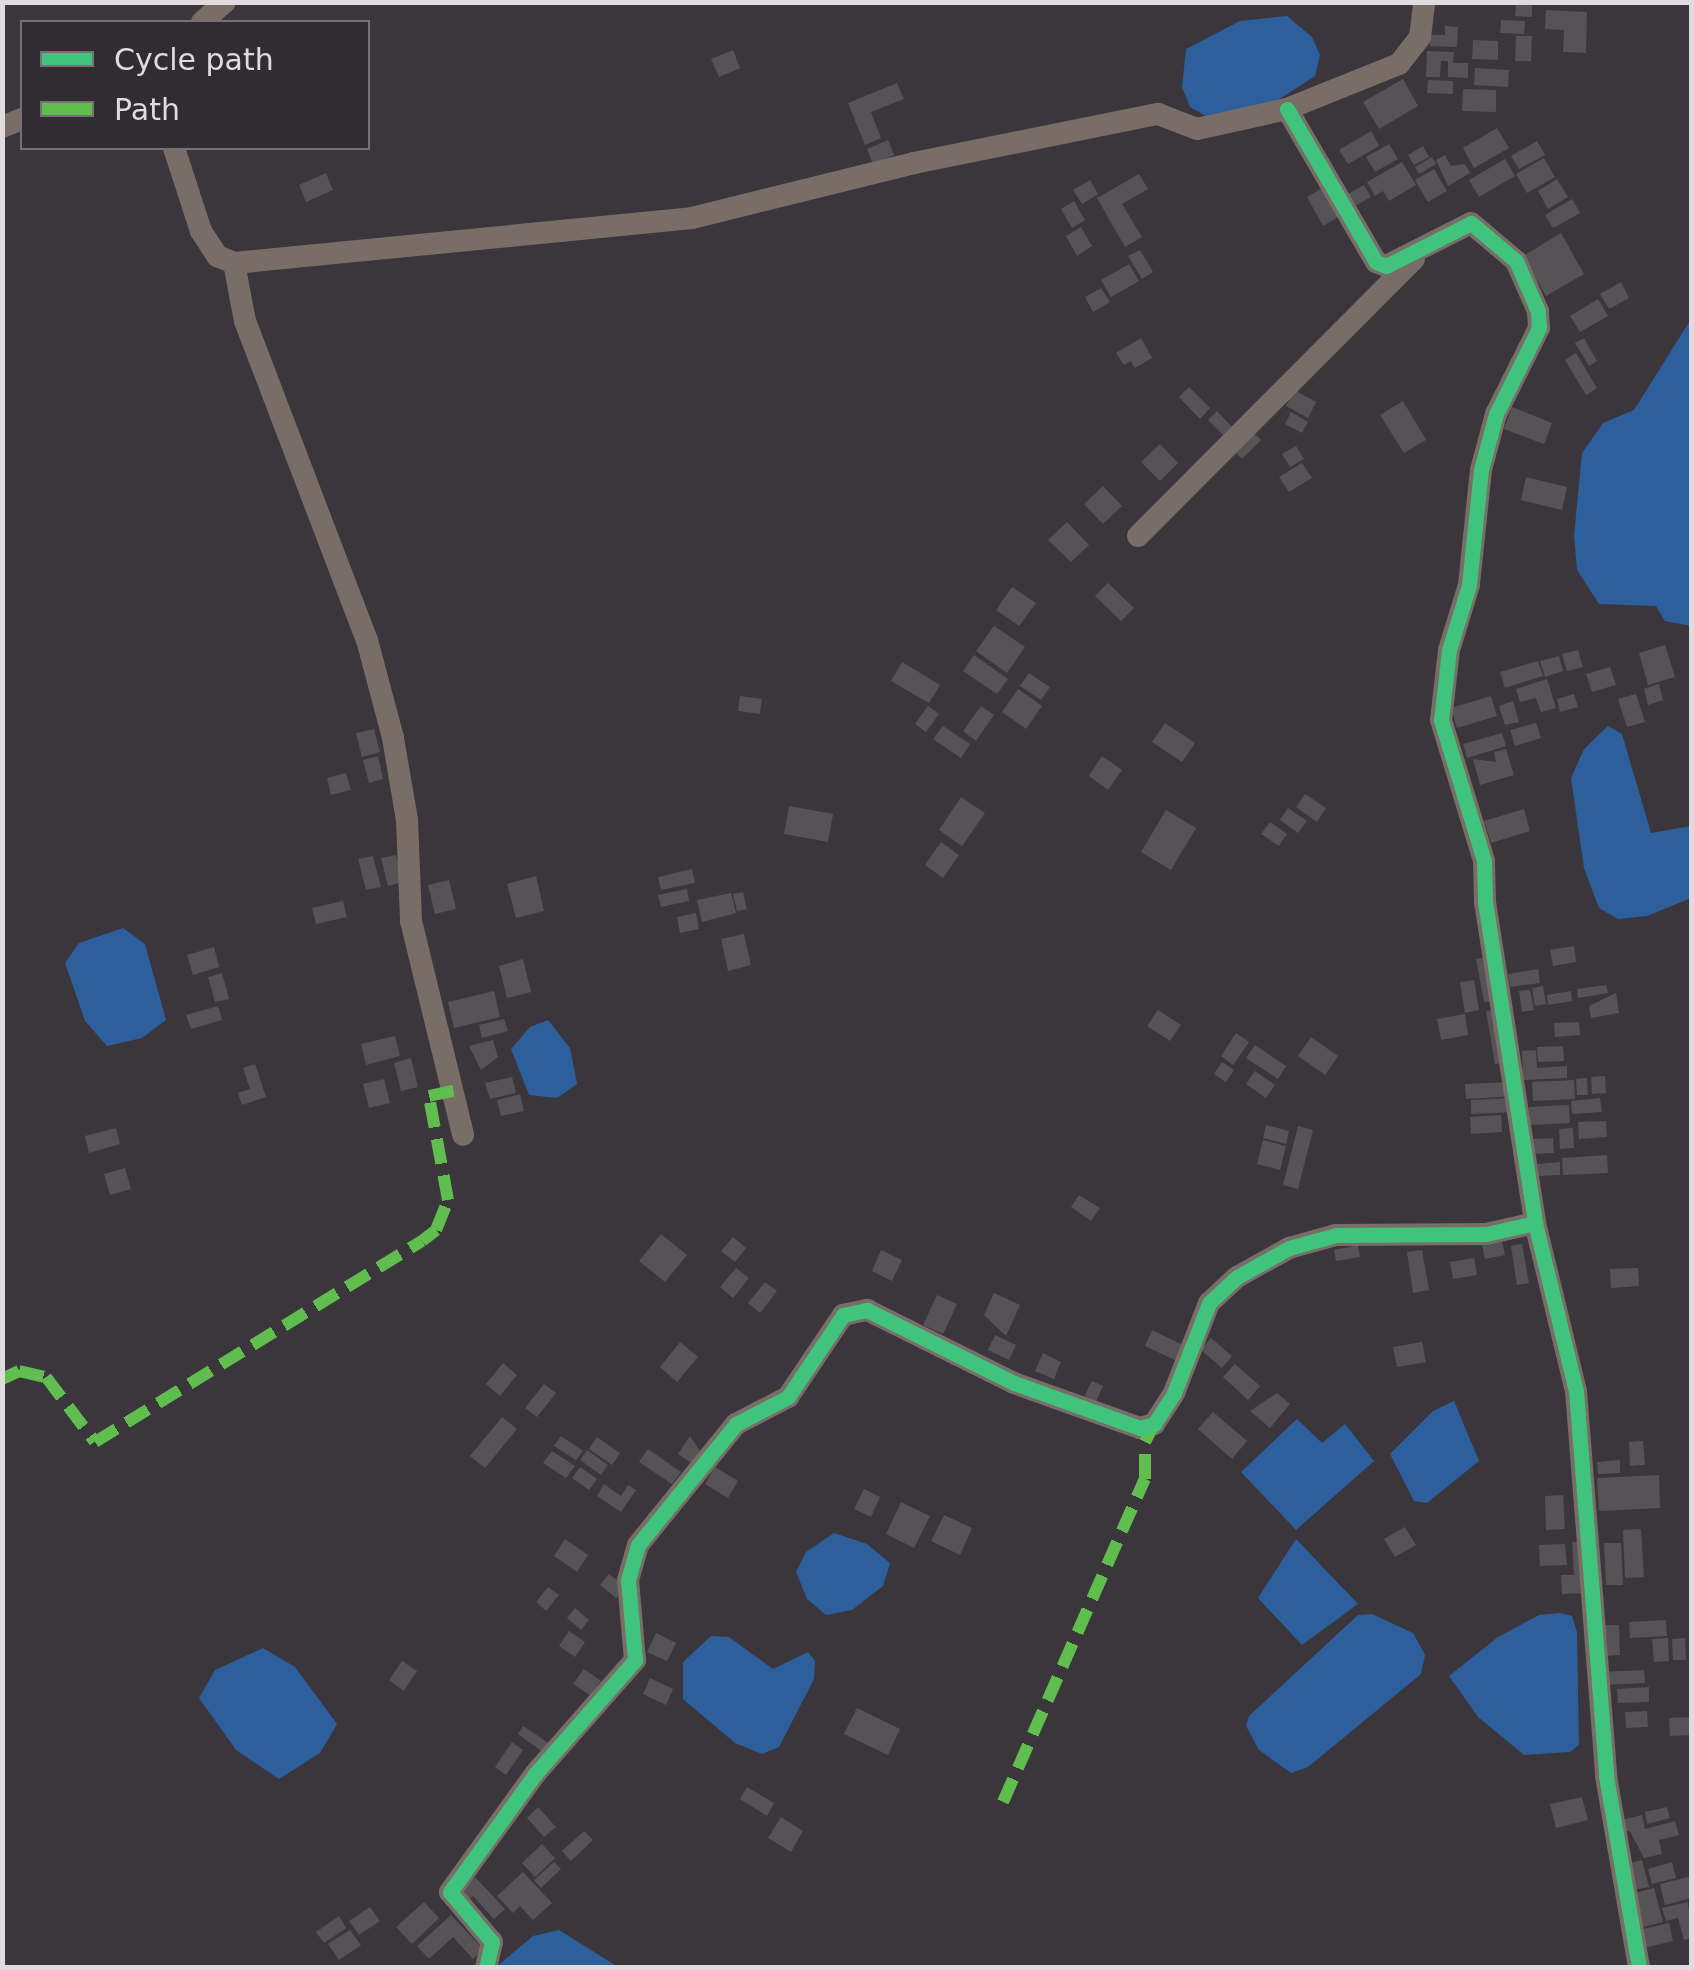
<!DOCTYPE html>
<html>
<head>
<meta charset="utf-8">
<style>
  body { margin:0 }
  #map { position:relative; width:1694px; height:1970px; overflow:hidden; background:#3a363b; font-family:"DejaVu Sans",sans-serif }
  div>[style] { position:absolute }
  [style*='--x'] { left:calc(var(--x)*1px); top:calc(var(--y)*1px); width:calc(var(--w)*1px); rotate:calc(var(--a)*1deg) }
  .water>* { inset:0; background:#2d5f9d }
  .building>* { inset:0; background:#565356 }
  .street>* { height:22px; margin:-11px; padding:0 11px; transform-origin:11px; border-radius:11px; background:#786d67 }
  .quiet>* { height:12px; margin-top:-6px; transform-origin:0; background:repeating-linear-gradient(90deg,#5fbe4e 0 25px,transparent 0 37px) }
  .cycleway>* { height:15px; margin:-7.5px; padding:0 7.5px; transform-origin:7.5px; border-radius:7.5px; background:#40c37c }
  span { translate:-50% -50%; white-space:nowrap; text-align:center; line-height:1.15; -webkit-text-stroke:8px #312b32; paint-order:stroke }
  .frame { position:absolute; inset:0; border:5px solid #dfdbdf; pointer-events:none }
  .legend { position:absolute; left:20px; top:20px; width:350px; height:130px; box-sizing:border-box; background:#312b32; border:2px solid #777177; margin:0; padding:12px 18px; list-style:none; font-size:30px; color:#dfdbdf }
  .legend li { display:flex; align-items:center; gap:20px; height:50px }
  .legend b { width:50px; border:2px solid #777177 }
</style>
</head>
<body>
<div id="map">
  <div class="water">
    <i style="clip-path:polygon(1287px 16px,1312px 37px,1320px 55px,1315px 76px,1275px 102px,1206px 116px,1190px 107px,1182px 87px,1186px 49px,1240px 21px)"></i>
    <i style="clip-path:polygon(1691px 319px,1691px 626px,1665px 621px,1656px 606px,1599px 604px,1577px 570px,1574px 536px,1582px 453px,1603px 423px,1634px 410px)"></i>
    <i style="clip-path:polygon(1608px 726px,1622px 734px,1651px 833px,1691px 826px,1691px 898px,1647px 916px,1618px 919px,1599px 908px,1584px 868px,1571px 778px,1584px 749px)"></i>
    <i style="clip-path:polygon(123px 928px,145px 944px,166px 1020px,142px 1038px,107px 1046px,85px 1021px,65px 963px,79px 943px)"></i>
    <i style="clip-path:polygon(548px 1020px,570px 1048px,577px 1084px,557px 1098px,529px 1095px,511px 1049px,530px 1027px)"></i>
    <i style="clip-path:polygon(1454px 1401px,1479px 1461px,1427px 1503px,1414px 1501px,1390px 1454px,1433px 1411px)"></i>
    <i style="clip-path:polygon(1297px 1419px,1322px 1443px,1345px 1424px,1374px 1461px,1296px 1530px,1241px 1472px)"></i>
    <i style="clip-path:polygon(834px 1533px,867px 1544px,890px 1563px,883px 1586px,852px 1610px,826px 1615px,807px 1599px,796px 1572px,806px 1552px)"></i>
    <i style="clip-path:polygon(1296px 1539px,1358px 1604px,1302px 1645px,1258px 1598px)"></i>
    <i style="clip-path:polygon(1560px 1613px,1572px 1616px,1577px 1632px,1579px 1745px,1570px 1752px,1524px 1755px,1478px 1717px,1449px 1676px,1498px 1637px,1539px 1615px)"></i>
    <i style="clip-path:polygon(1372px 1614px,1413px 1633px,1425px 1655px,1421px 1674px,1308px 1767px,1291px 1773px,1259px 1750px,1246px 1726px,1249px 1716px,1358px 1615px)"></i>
    <i style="clip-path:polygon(711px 1636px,729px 1637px,773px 1669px,808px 1652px,815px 1661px,814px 1679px,779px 1747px,762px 1754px,735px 1743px,683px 1699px,683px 1662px)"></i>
    <i style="clip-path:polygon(263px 1648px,295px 1667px,337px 1724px,320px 1753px,279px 1779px,236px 1750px,199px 1698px,215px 1670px)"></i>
    <i style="clip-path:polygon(559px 1930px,618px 1967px,495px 1968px,533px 1936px)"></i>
  </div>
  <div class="building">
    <i style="clip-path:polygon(1516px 2px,1532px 2px,1532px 17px,1515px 16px)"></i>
    <i style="clip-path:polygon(1546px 10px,1587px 12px,1586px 53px,1563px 52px,1564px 30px,1545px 29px)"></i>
    <i style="clip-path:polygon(1501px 20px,1525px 21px,1524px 34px,1500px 33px)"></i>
    <i style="clip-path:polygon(1445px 26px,1458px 27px,1457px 47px,1430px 46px,1430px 35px,1445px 35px)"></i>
    <i style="clip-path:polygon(1516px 36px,1532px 36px,1531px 61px,1515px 61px)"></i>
    <i style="clip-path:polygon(1473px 40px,1498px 41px,1498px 60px,1472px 59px)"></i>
    <i style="clip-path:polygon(733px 50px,740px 68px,719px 77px,711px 59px)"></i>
    <i style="clip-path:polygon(1427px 51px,1454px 52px,1453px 63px,1468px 63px,1468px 78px,1448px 77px,1448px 61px,1441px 61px,1440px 77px,1426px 77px)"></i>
    <i style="clip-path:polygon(1475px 68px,1509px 70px,1508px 87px,1474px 85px)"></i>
    <i style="clip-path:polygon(1403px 79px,1418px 106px,1379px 129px,1363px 102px)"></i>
    <i style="clip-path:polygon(1428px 80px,1453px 81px,1453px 94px,1427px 93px)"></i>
    <i style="clip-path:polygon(897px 83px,904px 99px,871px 112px,881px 138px,865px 145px,848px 103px)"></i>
    <i style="clip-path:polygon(1463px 89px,1496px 90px,1496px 112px,1462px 111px)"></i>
    <i style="clip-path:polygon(1497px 128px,1509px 148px,1474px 168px,1463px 148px)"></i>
    <i style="clip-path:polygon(1371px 131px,1379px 146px,1348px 164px,1339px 150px)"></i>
    <i style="clip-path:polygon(888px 140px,894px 155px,873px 164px,867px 149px)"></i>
    <i style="clip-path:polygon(1537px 141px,1545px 155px,1519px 169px,1511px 156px)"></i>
    <i style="clip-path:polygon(1389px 144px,1398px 159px,1375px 172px,1366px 157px)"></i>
    <i style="clip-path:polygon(1423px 146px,1429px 157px,1414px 165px,1408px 155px)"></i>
    <i style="clip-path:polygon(1445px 155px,1451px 166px,1465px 164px,1470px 173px,1448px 186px,1436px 160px)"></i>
    <i style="clip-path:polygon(1432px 157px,1436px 164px,1419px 174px,1415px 167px)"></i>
    <i style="clip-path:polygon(1544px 158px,1555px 177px,1527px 193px,1516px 174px)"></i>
    <i style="clip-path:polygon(1505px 159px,1515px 176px,1479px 197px,1469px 180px)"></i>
    <i style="clip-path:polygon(1402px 162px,1416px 185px,1389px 201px,1383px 191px,1375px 196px,1367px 182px)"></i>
    <i style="clip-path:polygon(1434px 169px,1447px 191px,1428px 202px,1415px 180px)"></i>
    <i style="clip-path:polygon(326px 173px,333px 190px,306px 202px,299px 185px)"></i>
    <i style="clip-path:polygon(1139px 174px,1148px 189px,1122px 204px,1142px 237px,1125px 247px,1097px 198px)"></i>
    <i style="clip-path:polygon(1557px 179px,1568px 197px,1548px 209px,1538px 191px)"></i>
    <i style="clip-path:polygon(1090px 180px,1098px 194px,1082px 204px,1073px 190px)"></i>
    <i style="clip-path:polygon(1364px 185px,1371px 197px,1350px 209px,1343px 197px)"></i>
    <i style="clip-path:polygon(1324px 187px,1341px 215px,1323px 226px,1307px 197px)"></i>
    <i style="clip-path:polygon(1572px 199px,1580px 213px,1553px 228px,1545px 215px)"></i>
    <i style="clip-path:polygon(1074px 201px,1085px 220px,1072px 228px,1061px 209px)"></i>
    <i style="clip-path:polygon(1081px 227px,1092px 246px,1077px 256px,1066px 236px)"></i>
    <i style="clip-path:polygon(1561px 233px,1584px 274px,1546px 296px,1523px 256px)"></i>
    <i style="clip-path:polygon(1140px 250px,1153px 272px,1142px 279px,1128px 256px)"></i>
    <i style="clip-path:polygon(1129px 264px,1139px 281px,1111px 297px,1101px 280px)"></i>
    <i style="clip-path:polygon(1621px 282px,1629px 298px,1609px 309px,1600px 294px)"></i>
    <i style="clip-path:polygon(1101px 288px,1110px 302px,1093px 312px,1085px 297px)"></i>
    <i style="clip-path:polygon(1598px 299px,1608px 316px,1580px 332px,1570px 316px)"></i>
    <i style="clip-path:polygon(1141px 338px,1152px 358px,1135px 368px,1131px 361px,1124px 365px,1116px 353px)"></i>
    <i style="clip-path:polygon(1584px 338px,1597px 361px,1589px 366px,1575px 343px)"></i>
    <i style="clip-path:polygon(1576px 353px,1597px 388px,1586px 395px,1565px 360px)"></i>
    <i style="clip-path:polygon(1189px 387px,1210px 408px,1200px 419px,1179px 397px)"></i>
    <i style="clip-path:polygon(1294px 390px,1316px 402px,1308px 418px,1286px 406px)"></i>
    <i style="clip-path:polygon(1403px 401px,1426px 440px,1404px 453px,1380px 415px)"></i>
    <i style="clip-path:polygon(1512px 407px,1552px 423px,1544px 444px,1504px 429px)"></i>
    <i style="clip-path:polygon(1217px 411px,1233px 428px,1224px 436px,1208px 420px)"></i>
    <i style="clip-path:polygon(1291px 412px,1308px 422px,1302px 433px,1285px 424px)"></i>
    <i style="clip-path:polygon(1249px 428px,1261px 440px,1242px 459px,1231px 447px)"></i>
    <i style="clip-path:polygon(1160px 444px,1178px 463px,1160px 481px,1141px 462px)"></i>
    <i style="clip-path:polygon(1296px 446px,1304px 459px,1290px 467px,1282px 454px)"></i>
    <i style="clip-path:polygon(1302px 463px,1312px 478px,1289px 492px,1279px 477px)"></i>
    <i style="clip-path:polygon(1526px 477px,1567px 487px,1562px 510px,1521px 500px)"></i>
    <i style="clip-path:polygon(1103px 486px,1122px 506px,1103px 524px,1084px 504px)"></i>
    <i style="clip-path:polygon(1067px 522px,1089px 545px,1071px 562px,1048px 540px)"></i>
    <i style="clip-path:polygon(1108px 583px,1134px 608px,1121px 621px,1095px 596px)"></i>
    <i style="clip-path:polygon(1012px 587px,1036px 603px,1019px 626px,996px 610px)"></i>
    <i style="clip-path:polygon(994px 626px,1025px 647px,1007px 673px,976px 651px)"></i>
    <i style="clip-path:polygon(1665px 645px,1675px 677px,1648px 685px,1639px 653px)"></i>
    <i style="clip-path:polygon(1578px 650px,1583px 667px,1567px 671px,1562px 654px)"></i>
    <i style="clip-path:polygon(974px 655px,1008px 679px,997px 694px,963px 671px)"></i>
    <i style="clip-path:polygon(1559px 656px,1563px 671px,1545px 677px,1540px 661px)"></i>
    <i style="clip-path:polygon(1538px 661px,1543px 676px,1505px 688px,1500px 672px)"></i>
    <i style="clip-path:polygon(902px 662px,940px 685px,929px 703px,891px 681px)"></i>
    <i style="clip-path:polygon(1610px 667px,1616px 685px,1592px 692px,1586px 674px)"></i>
    <i style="clip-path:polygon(1029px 673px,1050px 687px,1041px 700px,1020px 686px)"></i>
    <i style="clip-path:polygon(1547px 679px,1556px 708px,1541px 712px,1536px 698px,1520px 702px,1516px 689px)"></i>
    <i style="clip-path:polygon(1659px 684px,1663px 700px,1648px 705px,1644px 689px)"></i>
    <i style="clip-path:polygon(1018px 689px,1042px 706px,1026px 729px,1002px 712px)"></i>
    <i style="clip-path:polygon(1574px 694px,1578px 707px,1560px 712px,1557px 699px)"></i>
    <i style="clip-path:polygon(1636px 694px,1645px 722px,1627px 727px,1618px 699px)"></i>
    <i style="clip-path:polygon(740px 696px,762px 699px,760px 714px,738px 711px)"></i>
    <i style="clip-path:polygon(1491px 696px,1497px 716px,1457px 728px,1451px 708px)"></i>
    <i style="clip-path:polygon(1513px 701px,1519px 722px,1505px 725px,1499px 706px)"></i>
    <i style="clip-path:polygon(928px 706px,939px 714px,926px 732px,915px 724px)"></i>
    <i style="clip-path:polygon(981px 706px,994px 715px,976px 741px,963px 731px)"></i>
    <i style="clip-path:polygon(1165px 723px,1195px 743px,1182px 762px,1152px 742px)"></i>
    <i style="clip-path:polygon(1536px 723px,1541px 738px,1515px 746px,1510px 730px)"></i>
    <i style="clip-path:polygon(943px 726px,970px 744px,961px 758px,933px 739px)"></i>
    <i style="clip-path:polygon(374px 729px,380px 752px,362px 757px,356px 733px)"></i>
    <i style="clip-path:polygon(1502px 733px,1506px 746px,1467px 758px,1463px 744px)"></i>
    <i style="clip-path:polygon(1506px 749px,1514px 775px,1480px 785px,1473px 759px,1496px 762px,1494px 752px)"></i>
    <i style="clip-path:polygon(378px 756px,383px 779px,369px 783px,363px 760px)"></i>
    <i style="clip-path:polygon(1102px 756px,1122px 770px,1108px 790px,1089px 776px)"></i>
    <i style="clip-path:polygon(346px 773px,351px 790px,331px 795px,327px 778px)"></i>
    <i style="clip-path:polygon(1305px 794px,1326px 808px,1317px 822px,1296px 807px)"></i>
    <i style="clip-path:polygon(961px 797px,985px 813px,962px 846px,939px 830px)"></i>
    <i style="clip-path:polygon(789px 806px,833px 814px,828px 842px,784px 834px)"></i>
    <i style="clip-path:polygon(1288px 808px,1307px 821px,1298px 833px,1280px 820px)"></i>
    <i style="clip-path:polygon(1524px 809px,1530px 831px,1491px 843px,1484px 821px)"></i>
    <i style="clip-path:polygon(1166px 810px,1196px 828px,1171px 870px,1141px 852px)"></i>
    <i style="clip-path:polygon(1270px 822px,1287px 834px,1279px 846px,1261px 834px)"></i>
    <i style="clip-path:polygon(941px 842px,959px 855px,943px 878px,925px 865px)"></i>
    <i style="clip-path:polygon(396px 855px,403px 882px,388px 886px,381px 858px)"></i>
    <i style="clip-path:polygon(373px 856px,381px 887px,366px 890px,358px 859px)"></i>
    <i style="clip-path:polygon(692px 869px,695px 883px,661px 890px,658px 877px)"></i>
    <i style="clip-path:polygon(536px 876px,544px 911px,516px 918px,507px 884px)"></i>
    <i style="clip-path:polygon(449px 880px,456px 909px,435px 914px,428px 885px)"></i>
    <i style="clip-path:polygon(687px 889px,689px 901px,661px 907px,658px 895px)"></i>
    <i style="clip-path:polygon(743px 892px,747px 909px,737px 911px,733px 894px)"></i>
    <i style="clip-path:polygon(731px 893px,736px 913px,702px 922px,697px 900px)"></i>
    <i style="clip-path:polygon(343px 901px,347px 917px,316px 924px,312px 908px)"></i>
    <i style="clip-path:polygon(696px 913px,699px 929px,680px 933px,677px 917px)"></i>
    <i style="clip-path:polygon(744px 934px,751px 965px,728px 971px,721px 939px)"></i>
    <i style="clip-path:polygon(1574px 946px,1576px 962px,1553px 966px,1550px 950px)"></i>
    <i style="clip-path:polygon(214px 947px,219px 967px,193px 975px,187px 955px)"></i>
    <i style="clip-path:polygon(1490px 956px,1498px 1000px,1484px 1002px,1476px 959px)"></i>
    <i style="clip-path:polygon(523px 959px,531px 992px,507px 998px,499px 966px)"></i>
    <i style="clip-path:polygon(1538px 969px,1540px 983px,1510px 987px,1508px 974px)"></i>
    <i style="clip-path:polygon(222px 973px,229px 999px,215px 1002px,208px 977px)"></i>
    <i style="clip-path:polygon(1474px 980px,1479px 1010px,1465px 1013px,1460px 982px)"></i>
    <i style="clip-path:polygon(1606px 985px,1608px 993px,1578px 998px,1577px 989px)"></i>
    <i style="clip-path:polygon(1543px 986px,1546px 1004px,1535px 1006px,1532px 988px)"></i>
    <i style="clip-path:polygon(1530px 990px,1534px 1010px,1522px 1012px,1519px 991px)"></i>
    <i style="clip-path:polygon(494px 991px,500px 1017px,454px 1028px,448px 1002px)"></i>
    <i style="clip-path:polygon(1571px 991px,1572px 1001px,1548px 1005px,1547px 995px)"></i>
    <i style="clip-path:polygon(1616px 993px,1619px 1013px,1591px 1018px,1589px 1006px)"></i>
    <i style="clip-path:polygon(218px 1006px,222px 1020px,191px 1029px,186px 1015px)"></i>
    <i style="clip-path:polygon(1500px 1009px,1509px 1062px,1495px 1064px,1486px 1011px)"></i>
    <i style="clip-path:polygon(1158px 1010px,1181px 1025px,1170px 1041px,1147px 1026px)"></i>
    <i style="clip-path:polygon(1465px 1014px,1468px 1035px,1441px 1040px,1437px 1019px)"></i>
    <i style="clip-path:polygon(504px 1019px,508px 1031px,482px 1038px,479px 1025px)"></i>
    <i style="clip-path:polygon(1579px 1022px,1580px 1035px,1555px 1037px,1554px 1023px)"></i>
    <i style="clip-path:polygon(1236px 1033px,1249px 1042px,1233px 1065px,1221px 1056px)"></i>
    <i style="clip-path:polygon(395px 1036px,400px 1056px,366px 1065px,361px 1044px)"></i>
    <i style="clip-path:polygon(1311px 1037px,1338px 1056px,1325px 1075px,1298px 1056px)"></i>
    <i style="clip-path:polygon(493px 1040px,498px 1057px,481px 1070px,469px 1046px)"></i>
    <i style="clip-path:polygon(1255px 1045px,1286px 1066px,1278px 1079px,1246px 1058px)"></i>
    <i style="clip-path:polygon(1563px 1046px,1564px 1061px,1538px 1062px,1537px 1047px)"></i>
    <i style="clip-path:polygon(1536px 1050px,1537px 1068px,1567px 1066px,1567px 1078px,1523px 1080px,1522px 1051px)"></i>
    <i style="clip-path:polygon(411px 1058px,418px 1087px,401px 1091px,394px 1063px)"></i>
    <i style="clip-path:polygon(1222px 1062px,1234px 1070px,1226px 1082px,1214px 1074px)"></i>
    <i style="clip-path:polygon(255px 1064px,266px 1097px,242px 1105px,238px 1093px,250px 1089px,243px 1068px)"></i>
    <i style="clip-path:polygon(1255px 1071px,1275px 1085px,1266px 1098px,1246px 1084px)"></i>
    <i style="clip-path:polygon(1605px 1076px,1606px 1093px,1592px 1094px,1591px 1077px)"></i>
    <i style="clip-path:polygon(512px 1077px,516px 1093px,490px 1099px,485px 1083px)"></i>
    <i style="clip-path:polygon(1587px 1078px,1588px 1095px,1577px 1095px,1576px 1079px)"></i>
    <i style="clip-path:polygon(384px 1079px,390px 1103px,369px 1108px,363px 1084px)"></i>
    <i style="clip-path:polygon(1574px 1080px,1575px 1099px,1533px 1101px,1532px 1082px)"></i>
    <i style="clip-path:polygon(1512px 1082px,1513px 1096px,1466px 1099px,1465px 1084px)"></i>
    <i style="clip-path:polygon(520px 1094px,524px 1111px,501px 1116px,497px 1100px)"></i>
    <i style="clip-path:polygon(1515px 1098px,1515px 1112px,1471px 1114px,1471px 1100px)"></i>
    <i style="clip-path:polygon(1600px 1098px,1602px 1112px,1572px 1114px,1571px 1101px)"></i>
    <i style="clip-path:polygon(1569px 1105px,1570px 1123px,1530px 1125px,1529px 1107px)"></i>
    <i style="clip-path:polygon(1501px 1115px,1502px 1132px,1471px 1134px,1470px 1117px)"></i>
    <i style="clip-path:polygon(1606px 1121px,1607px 1137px,1579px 1139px,1578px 1122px)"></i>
    <i style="clip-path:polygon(1266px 1125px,1289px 1131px,1286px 1144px,1263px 1138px)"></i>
    <i style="clip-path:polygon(1298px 1126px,1313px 1130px,1298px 1189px,1283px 1185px)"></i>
    <i style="clip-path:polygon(116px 1128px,120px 1144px,89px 1153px,85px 1136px)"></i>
    <i style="clip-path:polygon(1573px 1128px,1574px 1148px,1560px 1149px,1559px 1129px)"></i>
    <i style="clip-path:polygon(1553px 1138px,1554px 1153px,1533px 1154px,1532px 1139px)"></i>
    <i style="clip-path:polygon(1263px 1140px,1286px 1146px,1280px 1170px,1257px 1164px)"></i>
    <i style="clip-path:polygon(1607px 1155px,1608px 1173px,1563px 1175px,1562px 1158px)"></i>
    <i style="clip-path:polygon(1560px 1162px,1560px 1175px,1538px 1176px,1537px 1164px)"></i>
    <i style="clip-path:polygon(125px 1168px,131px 1189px,110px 1195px,104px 1174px)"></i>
    <i style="clip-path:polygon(1079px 1195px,1100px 1208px,1091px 1221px,1071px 1207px)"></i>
    <i style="clip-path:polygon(661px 1234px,687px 1255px,665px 1282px,639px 1261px)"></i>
    <i style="clip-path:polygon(733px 1237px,746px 1248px,735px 1262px,721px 1251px)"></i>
    <i style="clip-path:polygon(1502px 1241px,1505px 1255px,1485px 1259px,1482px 1244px)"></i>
    <i style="clip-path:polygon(1522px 1244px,1529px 1283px,1517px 1285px,1511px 1246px)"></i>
    <i style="clip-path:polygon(1358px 1245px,1360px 1257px,1336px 1261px,1334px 1250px)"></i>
    <i style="clip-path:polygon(881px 1250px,902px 1260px,892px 1281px,872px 1271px)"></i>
    <i style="clip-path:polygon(1422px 1250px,1429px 1290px,1413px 1293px,1407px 1252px)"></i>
    <i style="clip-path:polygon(1474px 1258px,1477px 1275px,1453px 1279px,1450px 1262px)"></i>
    <i style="clip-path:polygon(736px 1268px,749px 1278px,733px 1298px,720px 1287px)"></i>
    <i style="clip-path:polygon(1638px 1268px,1639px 1286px,1611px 1288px,1610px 1269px)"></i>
    <i style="clip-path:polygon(765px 1282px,777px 1291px,760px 1313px,748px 1303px)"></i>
    <i style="clip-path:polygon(994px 1293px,1020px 1305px,1006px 1336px,984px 1315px)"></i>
    <i style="clip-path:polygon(937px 1295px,957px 1304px,943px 1334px,923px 1325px)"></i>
    <i style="clip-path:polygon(1152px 1330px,1185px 1346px,1177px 1361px,1145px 1346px)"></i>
    <i style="clip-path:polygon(995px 1335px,1016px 1345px,1009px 1360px,988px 1350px)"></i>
    <i style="clip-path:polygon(1211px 1338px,1232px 1356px,1222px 1368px,1201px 1350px)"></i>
    <i style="clip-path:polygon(680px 1342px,698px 1357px,677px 1382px,660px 1367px)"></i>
    <i style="clip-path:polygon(1422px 1342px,1426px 1362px,1397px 1367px,1393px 1347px)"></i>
    <i style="clip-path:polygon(1043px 1353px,1061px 1362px,1054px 1379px,1035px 1371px)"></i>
    <i style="clip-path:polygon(503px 1363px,517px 1375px,500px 1396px,486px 1384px)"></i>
    <i style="clip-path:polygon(1235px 1364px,1260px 1386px,1248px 1400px,1223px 1377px)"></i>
    <i style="clip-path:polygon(1092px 1381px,1103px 1386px,1094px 1406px,1082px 1401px)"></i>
    <i style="clip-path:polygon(544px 1384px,556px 1393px,537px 1417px,525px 1408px)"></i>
    <i style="clip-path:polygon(1277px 1393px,1290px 1404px,1270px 1428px,1250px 1411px)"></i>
    <i style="clip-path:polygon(1213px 1412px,1247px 1441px,1232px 1459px,1198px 1429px)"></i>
    <i style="clip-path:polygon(502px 1417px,517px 1429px,485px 1468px,470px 1456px)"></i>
    <i style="clip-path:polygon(561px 1436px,583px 1451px,576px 1460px,554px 1446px)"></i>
    <i style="clip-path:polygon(690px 1436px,704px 1457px,697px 1467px,678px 1454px)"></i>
    <i style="clip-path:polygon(597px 1437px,620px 1453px,612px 1465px,589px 1449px)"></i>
    <i style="clip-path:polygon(1643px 1441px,1645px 1465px,1630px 1466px,1629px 1442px)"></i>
    <i style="clip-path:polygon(648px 1449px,681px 1472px,672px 1484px,639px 1462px)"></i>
    <i style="clip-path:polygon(587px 1450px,608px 1465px,601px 1475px,580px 1460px)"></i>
    <i style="clip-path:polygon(552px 1451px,575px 1466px,566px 1478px,543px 1463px)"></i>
    <i style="clip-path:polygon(1620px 1460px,1620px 1473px,1598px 1474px,1597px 1462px)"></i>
    <i style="clip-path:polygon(580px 1467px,597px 1479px,589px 1490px,572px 1478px)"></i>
    <i style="clip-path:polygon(715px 1467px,738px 1481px,728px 1498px,705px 1484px)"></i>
    <i style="clip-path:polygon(1659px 1475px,1660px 1508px,1599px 1511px,1597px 1478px)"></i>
    <i style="clip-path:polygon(604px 1484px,621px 1496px,628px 1485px,636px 1490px,621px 1512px,597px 1496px)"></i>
    <i style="clip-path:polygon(864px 1489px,880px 1497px,871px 1517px,854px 1509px)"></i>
    <i style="clip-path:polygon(1563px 1495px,1565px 1529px,1546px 1530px,1545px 1496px)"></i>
    <i style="clip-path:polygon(901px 1502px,930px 1516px,914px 1548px,886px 1534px)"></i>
    <i style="clip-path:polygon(944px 1515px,972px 1528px,960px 1555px,931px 1541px)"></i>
    <i style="clip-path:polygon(1405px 1527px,1416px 1545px,1395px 1557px,1384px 1539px)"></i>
    <i style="clip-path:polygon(1641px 1529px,1644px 1577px,1625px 1578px,1623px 1530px)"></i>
    <i style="clip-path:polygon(565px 1539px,588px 1555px,577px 1572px,554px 1556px)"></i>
    <i style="clip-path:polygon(1586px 1541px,1588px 1593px,1562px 1594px,1561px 1575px,1574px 1575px,1572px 1542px)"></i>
    <i style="clip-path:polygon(1604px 1543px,1621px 1543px,1623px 1585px,1606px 1585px)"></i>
    <i style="clip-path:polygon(1565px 1544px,1567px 1565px,1540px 1566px,1539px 1545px)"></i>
    <i style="clip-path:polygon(609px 1574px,626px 1587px,616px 1598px,600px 1585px)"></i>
    <i style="clip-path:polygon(548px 1587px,559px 1595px,546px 1611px,536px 1602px)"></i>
    <i style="clip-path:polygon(575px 1608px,589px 1620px,581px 1630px,567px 1618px)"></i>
    <i style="clip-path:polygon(1666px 1620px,1667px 1636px,1630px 1638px,1629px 1622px)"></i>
    <i style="clip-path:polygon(1603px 1625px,1619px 1625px,1620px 1655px,1605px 1656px)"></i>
    <i style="clip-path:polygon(569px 1631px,585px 1642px,575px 1657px,559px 1646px)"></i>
    <i style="clip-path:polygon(656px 1633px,676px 1643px,667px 1661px,647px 1652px)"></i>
    <i style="clip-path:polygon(1668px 1638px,1669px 1661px,1654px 1662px,1652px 1639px)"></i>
    <i style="clip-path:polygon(1685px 1638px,1686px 1660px,1673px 1660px,1672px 1639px)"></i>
    <i style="clip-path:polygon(402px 1661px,417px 1671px,404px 1691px,389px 1680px)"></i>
    <i style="clip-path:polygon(584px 1669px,601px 1681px,591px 1696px,573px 1684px)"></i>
    <i style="clip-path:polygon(1644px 1670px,1645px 1683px,1602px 1685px,1601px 1672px)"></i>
    <i style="clip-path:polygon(650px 1678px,673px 1689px,666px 1705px,643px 1694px)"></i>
    <i style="clip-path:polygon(1649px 1687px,1649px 1702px,1618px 1703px,1617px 1689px)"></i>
    <i style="clip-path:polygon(857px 1708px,900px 1729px,888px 1755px,844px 1734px)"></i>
    <i style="clip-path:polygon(1647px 1711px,1648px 1727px,1626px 1728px,1625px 1712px)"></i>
    <i style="clip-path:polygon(1692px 1717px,1692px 1735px,1670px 1736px,1669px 1718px)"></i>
    <i style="clip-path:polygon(523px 1726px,550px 1744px,544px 1753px,518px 1734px)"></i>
    <i style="clip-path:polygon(512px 1742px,523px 1750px,506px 1775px,495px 1767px)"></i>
    <i style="clip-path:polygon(747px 1787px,774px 1803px,767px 1816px,740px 1799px)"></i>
    <i style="clip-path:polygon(1582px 1797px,1588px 1820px,1556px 1828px,1550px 1804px)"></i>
    <i style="clip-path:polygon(538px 1807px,556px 1827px,544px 1837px,527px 1818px)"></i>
    <i style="clip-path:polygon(1667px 1807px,1670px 1818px,1647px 1824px,1645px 1812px)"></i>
    <i style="clip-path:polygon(1642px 1815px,1645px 1829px,1675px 1821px,1679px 1835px,1659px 1840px,1662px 1854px,1644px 1858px,1630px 1831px,1625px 1832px,1622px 1820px)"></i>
    <i style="clip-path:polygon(781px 1817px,803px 1831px,791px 1852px,768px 1838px)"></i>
    <i style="clip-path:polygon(584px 1831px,593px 1840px,571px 1861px,562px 1851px)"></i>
    <i style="clip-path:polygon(542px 1844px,555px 1858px,535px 1877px,522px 1863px)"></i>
    <i style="clip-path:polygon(1642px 1860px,1649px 1887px,1633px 1890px,1626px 1864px)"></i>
    <i style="clip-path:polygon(554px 1862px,561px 1869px,541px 1888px,534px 1880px)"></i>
    <i style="clip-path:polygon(1672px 1862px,1676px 1878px,1652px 1884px,1648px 1869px)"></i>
    <i style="clip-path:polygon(523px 1872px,552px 1903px,533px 1920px,520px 1906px,513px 1913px,497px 1896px)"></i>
    <i style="clip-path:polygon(1692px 1876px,1692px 1898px,1665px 1905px,1660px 1884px)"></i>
    <i style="clip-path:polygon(475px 1877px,505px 1909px,494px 1919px,473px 1896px,466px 1902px,458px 1893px)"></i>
    <i style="clip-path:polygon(1654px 1888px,1663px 1922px,1643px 1927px,1635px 1893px)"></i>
    <i style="clip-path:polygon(424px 1902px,439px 1918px,412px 1944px,396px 1927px)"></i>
    <i style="clip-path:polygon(1688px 1902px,1692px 1938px,1684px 1940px,1678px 1918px,1666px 1921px,1662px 1908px)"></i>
    <i style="clip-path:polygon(370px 1907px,380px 1921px,359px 1935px,349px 1921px)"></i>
    <i style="clip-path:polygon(451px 1915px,484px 1950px,473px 1959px,453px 1937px,429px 1959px,417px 1946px)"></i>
    <i style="clip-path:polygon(339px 1916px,346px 1928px,324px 1943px,316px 1932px)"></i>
    <i style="clip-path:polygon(1669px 1923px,1673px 1941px,1644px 1948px,1639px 1930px)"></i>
    <i style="clip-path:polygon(350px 1930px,361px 1945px,339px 1960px,328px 1944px)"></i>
  </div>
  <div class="street">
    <i style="--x:202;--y:22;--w:30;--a:-41"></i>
    <i style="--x:1287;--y:109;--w:177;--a:59.8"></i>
    <i style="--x:1376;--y:262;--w:11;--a:22"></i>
    <i style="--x:1386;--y:266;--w:95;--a:-26.8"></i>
    <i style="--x:1471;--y:223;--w:59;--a:40.2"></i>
    <i style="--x:1516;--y:261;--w:55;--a:66.3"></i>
    <i style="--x:1538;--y:311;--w:17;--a:87"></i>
    <i style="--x:1539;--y:328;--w:96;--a:116.6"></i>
    <i style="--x:1496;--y:414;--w:58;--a:105"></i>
    <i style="--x:1481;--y:470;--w:116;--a:96"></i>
    <i style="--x:1469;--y:585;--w:68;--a:107.1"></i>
    <i style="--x:1449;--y:650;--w:70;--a:96.5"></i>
    <i style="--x:1441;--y:720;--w:147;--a:73"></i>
    <i style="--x:1484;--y:861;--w:41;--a:88.6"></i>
    <i style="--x:1485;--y:902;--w:325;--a:81.1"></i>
    <i style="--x:1535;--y:1223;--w:173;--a:76.3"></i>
    <i style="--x:1576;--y:1391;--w:386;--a:85.5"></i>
    <i style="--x:1606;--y:1776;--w:195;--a:80.2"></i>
    <i style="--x:2;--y:127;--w:22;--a:-22"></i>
    <i style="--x:174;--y:148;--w:87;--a:72"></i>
    <i style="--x:201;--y:231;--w:30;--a:57"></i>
    <i style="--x:217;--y:256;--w:18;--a:22"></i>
    <i style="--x:234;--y:263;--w:460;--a:-5.6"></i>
    <i style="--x:692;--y:218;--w:229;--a:-13.9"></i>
    <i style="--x:914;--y:163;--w:249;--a:-11.4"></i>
    <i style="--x:1158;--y:114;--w:42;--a:21"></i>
    <i style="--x:1197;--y:129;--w:92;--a:-12.5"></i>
    <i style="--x:1287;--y:109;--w:121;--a:-21.9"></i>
    <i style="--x:1399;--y:64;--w:34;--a:-52"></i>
    <i style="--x:1420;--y:37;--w:35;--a:-83"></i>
    <i style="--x:234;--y:263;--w:59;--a:79.3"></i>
    <i style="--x:245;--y:321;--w:342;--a:69.1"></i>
    <i style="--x:367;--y:640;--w:101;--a:75.1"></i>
    <i style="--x:393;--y:738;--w:83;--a:80.3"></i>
    <i style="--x:407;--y:820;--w:101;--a:87.7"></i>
    <i style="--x:411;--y:921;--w:220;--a:76.3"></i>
    <i style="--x:1138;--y:536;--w:391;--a:-45.1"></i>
    <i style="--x:486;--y:1968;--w:27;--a:-77"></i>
    <i style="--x:492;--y:1942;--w:65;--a:-130"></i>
    <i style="--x:450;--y:1892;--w:145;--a:-54.2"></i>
    <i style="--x:535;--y:1774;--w:152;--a:-48.7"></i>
    <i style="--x:635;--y:1660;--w:80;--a:-95"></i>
    <i style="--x:628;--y:1580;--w:36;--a:-74"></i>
    <i style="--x:638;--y:1545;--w:156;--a:-51"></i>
    <i style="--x:736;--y:1424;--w:59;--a:-27.4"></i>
    <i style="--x:788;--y:1397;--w:99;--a:-56.1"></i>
    <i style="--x:843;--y:1315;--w:25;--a:-12"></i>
    <i style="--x:867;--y:1310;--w:164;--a:26.4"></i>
    <i style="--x:1014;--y:1383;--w:134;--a:19.7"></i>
    <i style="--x:1140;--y:1428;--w:15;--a:-16"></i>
    <i style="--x:1154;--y:1424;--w:37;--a:-57"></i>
    <i style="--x:1174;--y:1393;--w:97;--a:-68.7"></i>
    <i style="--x:1209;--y:1303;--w:38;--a:-43"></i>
    <i style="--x:1237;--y:1277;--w:60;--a:-29.1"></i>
    <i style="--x:1289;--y:1248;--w:49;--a:-15.5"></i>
    <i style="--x:1336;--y:1235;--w:150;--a:-0.4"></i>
    <i style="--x:1486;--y:1234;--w:50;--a:-12.7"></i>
  </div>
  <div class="quiet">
    <i style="--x:2;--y:1379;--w:19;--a:-25"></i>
    <i style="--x:19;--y:1371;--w:28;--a:13"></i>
    <i style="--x:46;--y:1377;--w:81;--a:53"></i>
    <i style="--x:95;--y:1442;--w:384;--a:-31.6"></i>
    <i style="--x:422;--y:1241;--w:18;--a:-38"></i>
    <i style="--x:436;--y:1230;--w:32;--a:-68"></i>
    <i style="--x:448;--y:1200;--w:106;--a:-100.4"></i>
    <i style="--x:429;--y:1096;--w:29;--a:-12"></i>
    <i style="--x:1003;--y:1802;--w:353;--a:-66.3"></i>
    <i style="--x:1145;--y:1479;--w:37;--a:-90"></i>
    <i style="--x:1145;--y:1442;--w:20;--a:-63"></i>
  </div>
  <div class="cycleway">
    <i style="--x:1287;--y:109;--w:177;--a:59.8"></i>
    <i style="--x:1376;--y:262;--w:11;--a:22"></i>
    <i style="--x:1386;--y:266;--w:95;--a:-26.8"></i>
    <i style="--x:1471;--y:223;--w:59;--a:40.2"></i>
    <i style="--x:1516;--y:261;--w:55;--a:66.3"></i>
    <i style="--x:1538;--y:311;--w:17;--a:87"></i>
    <i style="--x:1539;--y:328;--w:96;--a:116.6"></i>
    <i style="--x:1496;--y:414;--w:58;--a:105"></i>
    <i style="--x:1481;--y:470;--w:116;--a:96"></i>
    <i style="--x:1469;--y:585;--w:68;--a:107.1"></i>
    <i style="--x:1449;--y:650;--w:70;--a:96.5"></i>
    <i style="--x:1441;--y:720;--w:147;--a:73"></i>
    <i style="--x:1484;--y:861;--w:41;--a:88.6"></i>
    <i style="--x:1485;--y:902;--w:325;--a:81.1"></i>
    <i style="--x:1535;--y:1223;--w:173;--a:76.3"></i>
    <i style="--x:1576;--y:1391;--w:386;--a:85.5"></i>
    <i style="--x:1606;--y:1776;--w:195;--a:80.2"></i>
    <i style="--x:486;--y:1968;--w:27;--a:-77"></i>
    <i style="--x:492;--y:1942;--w:65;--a:-130"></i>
    <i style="--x:450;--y:1892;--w:145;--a:-54.2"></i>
    <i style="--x:535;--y:1774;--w:152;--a:-48.7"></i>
    <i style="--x:635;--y:1660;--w:80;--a:-95"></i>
    <i style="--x:628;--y:1580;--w:36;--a:-74"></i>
    <i style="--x:638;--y:1545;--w:156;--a:-51"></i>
    <i style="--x:736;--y:1424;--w:59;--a:-27.4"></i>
    <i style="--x:788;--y:1397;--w:99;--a:-56.1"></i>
    <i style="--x:843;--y:1315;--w:25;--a:-12"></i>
    <i style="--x:867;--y:1310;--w:164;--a:26.4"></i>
    <i style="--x:1014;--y:1383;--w:134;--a:19.7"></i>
    <i style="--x:1140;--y:1428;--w:15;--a:-16"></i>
    <i style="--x:1154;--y:1424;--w:37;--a:-57"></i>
    <i style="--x:1174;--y:1393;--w:97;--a:-68.7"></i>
    <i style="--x:1209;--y:1303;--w:38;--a:-43"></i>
    <i style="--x:1237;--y:1277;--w:60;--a:-29.1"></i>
    <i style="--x:1289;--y:1248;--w:49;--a:-15.5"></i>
    <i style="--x:1336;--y:1235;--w:150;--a:-0.4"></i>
    <i style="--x:1486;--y:1234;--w:50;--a:-12.7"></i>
  </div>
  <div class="frame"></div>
  <ul class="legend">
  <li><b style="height:12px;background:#40c37c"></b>Cycle path</li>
  <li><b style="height:12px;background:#5fbe4e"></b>Path</li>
  </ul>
</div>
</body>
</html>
